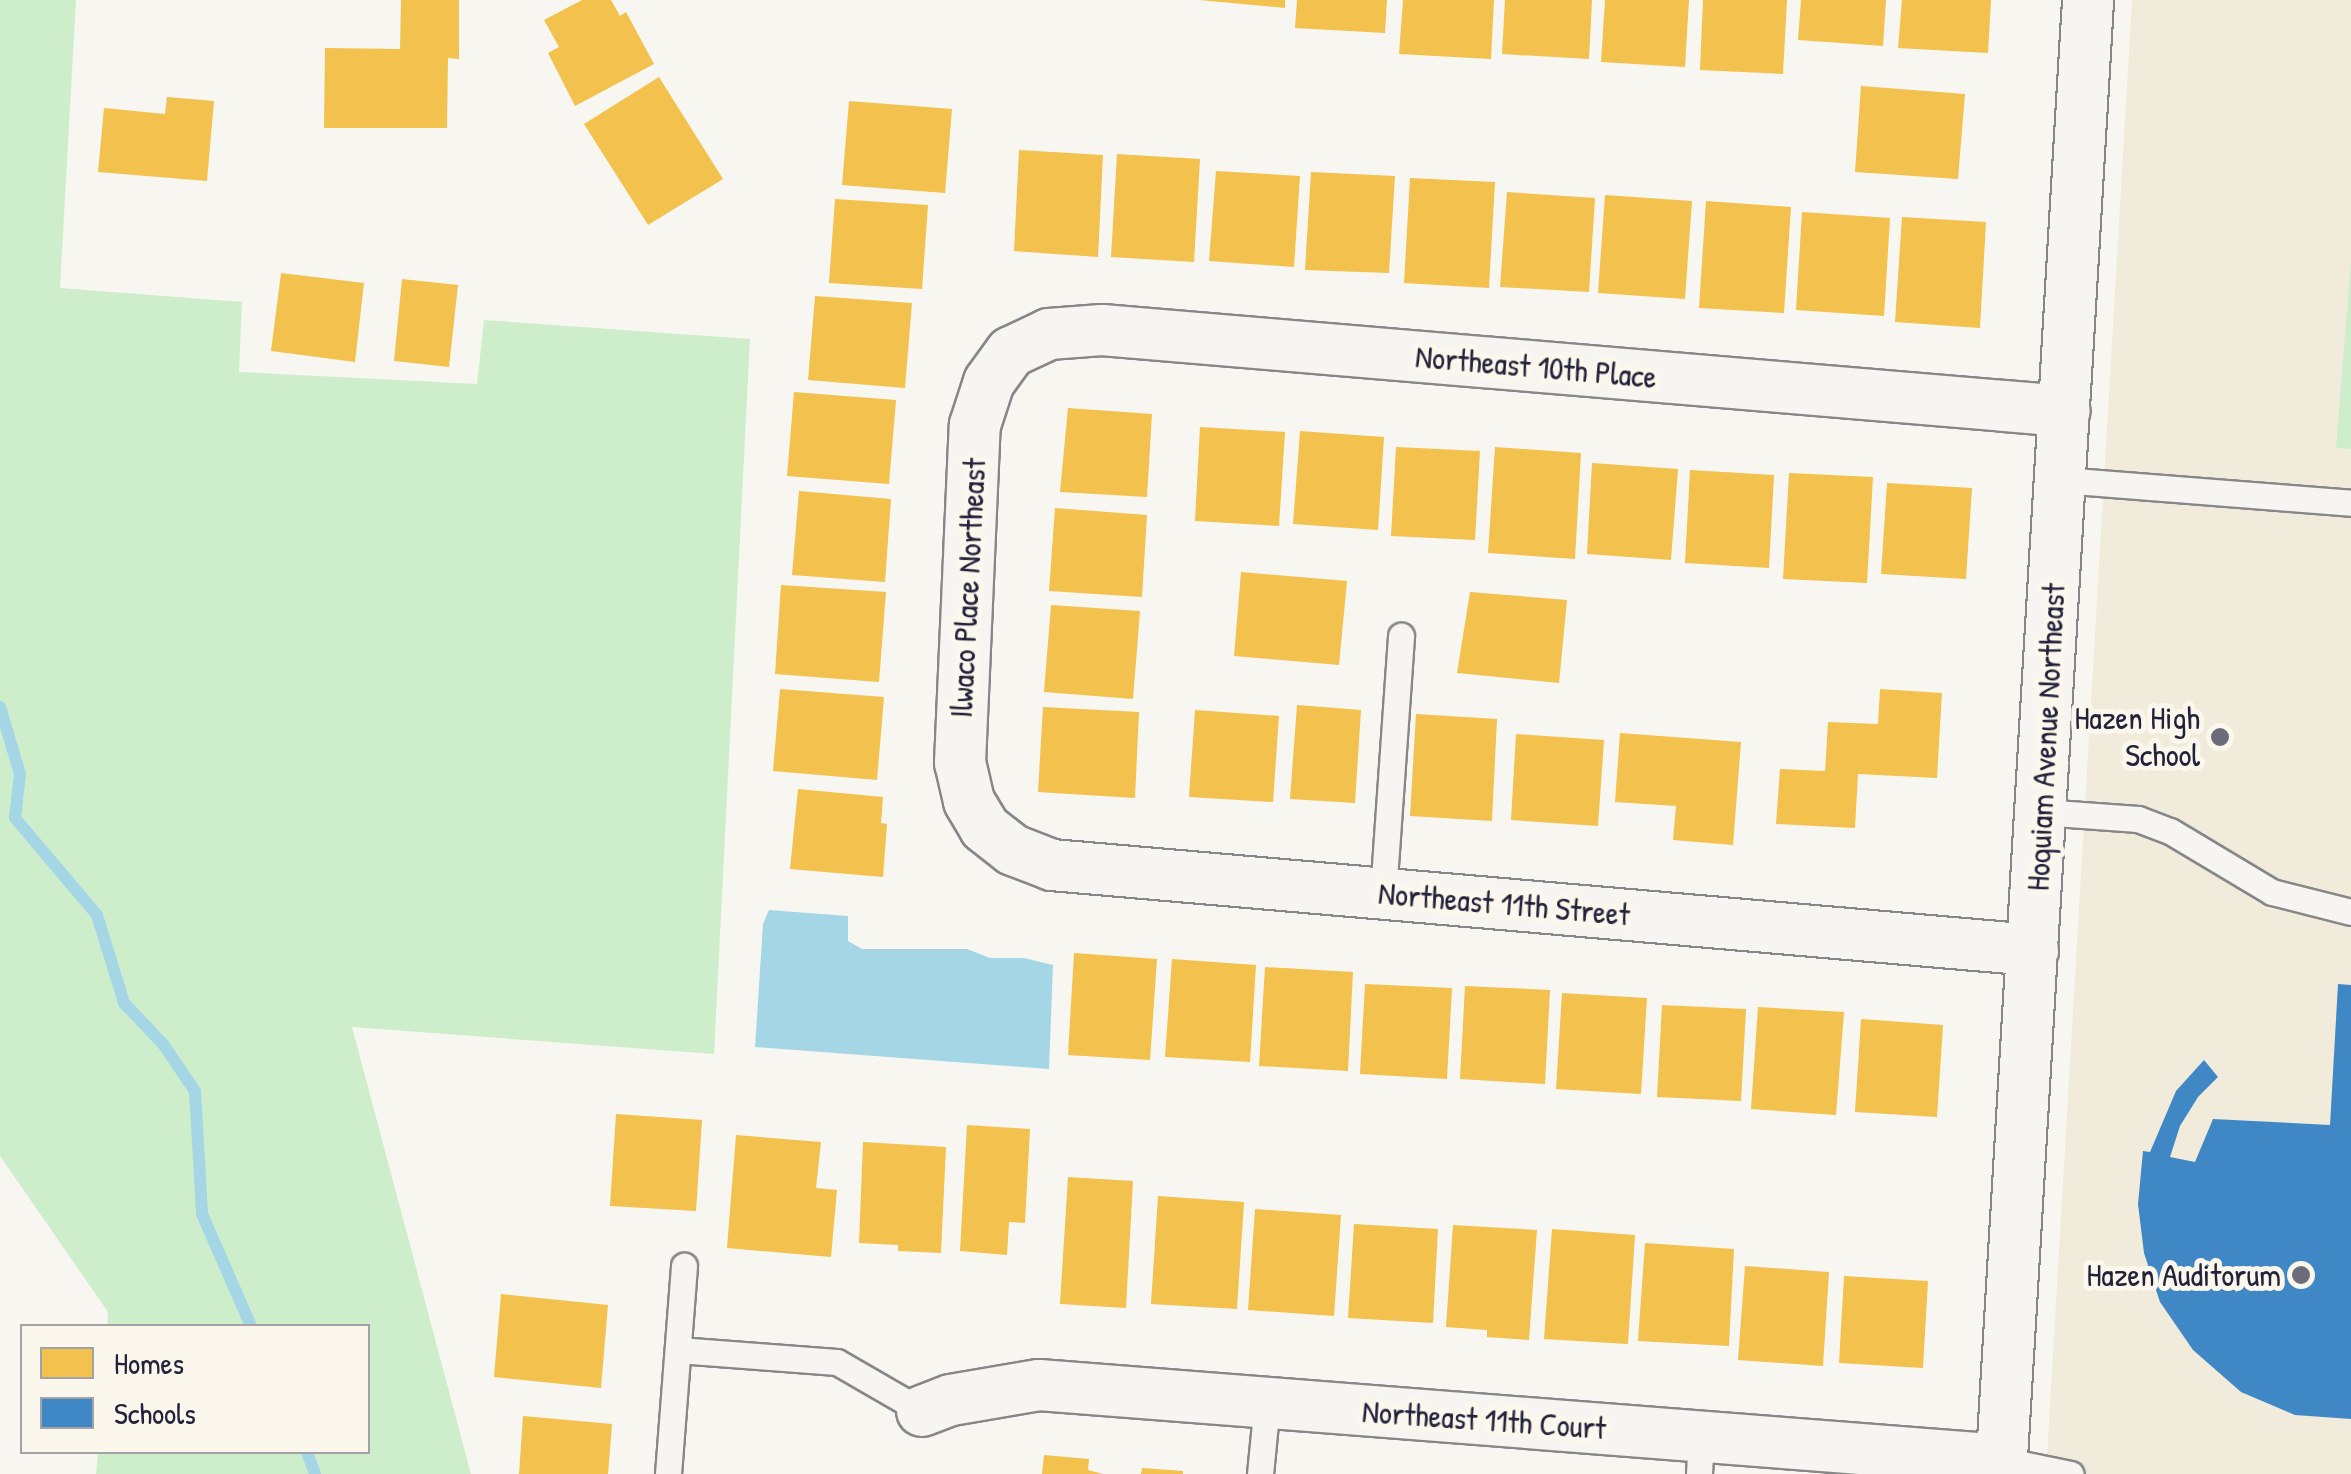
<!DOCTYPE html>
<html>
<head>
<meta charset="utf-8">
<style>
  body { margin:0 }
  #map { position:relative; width:2351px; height:1474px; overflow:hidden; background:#f8f6f0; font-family:"Patrick Hand",sans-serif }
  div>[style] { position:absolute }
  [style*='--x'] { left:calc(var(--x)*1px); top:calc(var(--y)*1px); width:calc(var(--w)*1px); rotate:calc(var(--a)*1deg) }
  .built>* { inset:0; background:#f1ebdc }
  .green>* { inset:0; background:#ceeecb }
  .water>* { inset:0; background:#a5d6e6 }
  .homes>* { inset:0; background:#f2c14e }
  .schools>* { inset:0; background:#3f88c5 }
  .stream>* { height:12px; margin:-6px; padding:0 6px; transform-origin:6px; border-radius:6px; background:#a5d6e6 }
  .roads { filter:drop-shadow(2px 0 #878688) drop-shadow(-2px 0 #878688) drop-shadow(0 2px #878688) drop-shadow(0 -2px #878688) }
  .lane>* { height:25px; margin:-12.5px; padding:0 12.5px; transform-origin:12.5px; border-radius:12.5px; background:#f6f5f1 }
  .street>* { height:50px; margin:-25px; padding:0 25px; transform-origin:25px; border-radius:25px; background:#f6f5f1 }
  .dots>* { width:28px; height:28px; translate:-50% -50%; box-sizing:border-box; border:5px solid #fbf7ec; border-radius:50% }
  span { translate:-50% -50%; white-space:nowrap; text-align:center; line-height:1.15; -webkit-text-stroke:10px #fbf7ec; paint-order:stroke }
  .street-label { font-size:32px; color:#22223b }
  .poi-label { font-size:32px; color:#22223b }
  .right { translate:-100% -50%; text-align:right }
  .legend { position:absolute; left:20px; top:1324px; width:350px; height:130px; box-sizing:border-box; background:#fbf7ec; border:2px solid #a4a2a5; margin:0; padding:12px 18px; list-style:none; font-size:30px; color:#22223b }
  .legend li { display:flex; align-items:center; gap:20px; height:50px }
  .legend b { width:50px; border:2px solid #a4a2a5 }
</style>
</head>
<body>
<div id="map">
  <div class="built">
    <i style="clip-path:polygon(2132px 0,2351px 0,2351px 1474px,2046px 1474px)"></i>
  </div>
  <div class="green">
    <i style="clip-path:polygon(0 0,76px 0,60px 288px,242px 302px,239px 372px,477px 384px,484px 320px,750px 339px,714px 1054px,352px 1027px,471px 1474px,96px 1474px,98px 1452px,368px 1452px,368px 1326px,107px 1326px,108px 1312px,0 1156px)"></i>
    <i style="clip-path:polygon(2351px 261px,2351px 449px,2336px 448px)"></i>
  </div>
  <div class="water">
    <i style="clip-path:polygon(769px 910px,848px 916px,848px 941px,862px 949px,967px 949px,990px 958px,1024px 958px,1053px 965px,1049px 1069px,755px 1047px,763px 924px)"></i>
  </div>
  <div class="homes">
    <i style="clip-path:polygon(401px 0,459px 0,459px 59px,448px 58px,447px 128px,324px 128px,325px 48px,400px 49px)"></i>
    <i style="clip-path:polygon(582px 0,611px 0,620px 16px,626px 12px,654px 64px,575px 106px,548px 53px,559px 47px,544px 20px)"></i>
    <i style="clip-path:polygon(1199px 0,1285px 0,1285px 8px)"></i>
    <i style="clip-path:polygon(1297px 0,1387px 0,1385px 33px,1295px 28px)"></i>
    <i style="clip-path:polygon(1403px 0,1494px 0,1491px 59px,1399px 54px)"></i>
    <i style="clip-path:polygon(1505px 0,1592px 0,1589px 59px,1502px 54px)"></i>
    <i style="clip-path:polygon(1605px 0,1689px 0,1685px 67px,1601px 62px)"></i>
    <i style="clip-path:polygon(1703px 0,1787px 0,1783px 74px,1700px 70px)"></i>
    <i style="clip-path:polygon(1801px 0,1886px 0,1883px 46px,1798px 40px)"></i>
    <i style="clip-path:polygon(1902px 0,1991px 0,1988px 53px,1898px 48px)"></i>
    <i style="clip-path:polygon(659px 77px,723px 179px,648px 225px,584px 124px)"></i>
    <i style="clip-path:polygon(1861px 86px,1965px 94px,1958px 179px,1855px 172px)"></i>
    <i style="clip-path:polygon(167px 97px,214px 101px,207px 181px,98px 172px,104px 108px,165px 114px)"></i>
    <i style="clip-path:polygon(849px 101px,952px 109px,945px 193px,842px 185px)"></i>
    <i style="clip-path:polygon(1019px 150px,1103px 155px,1098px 257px,1014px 251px)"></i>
    <i style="clip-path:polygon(1117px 154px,1200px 159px,1194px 262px,1111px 257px)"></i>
    <i style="clip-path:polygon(1216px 171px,1300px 176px,1294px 267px,1209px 261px)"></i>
    <i style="clip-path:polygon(1311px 172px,1395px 176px,1389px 273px,1305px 270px)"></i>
    <i style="clip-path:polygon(1410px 178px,1495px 182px,1489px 288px,1404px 283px)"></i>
    <i style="clip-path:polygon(1507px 192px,1595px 198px,1589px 292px,1500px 287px)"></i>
    <i style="clip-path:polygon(1605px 195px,1692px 201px,1685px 299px,1598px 293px)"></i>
    <i style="clip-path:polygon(835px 199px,928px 205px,922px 289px,829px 283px)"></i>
    <i style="clip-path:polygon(1706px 201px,1791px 207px,1784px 313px,1699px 308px)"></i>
    <i style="clip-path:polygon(1802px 212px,1890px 218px,1884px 316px,1796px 310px)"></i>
    <i style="clip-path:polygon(1902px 217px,1986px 222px,1980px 328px,1895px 322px)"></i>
    <i style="clip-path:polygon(281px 273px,364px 283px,355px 362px,271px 351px)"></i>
    <i style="clip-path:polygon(402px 279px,458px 285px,449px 367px,394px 361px)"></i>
    <i style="clip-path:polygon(815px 296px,912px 303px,905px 388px,808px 380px)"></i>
    <i style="clip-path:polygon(794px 392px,896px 400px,889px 484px,787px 476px)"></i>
    <i style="clip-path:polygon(1068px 408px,1152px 414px,1147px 497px,1060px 492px)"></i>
    <i style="clip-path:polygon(1200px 427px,1285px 432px,1279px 526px,1195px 521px)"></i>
    <i style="clip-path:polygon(1300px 431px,1384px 437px,1378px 530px,1293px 524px)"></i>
    <i style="clip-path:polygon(1396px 447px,1480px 451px,1475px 540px,1391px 536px)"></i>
    <i style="clip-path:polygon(1495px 447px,1581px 453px,1575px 559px,1488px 553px)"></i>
    <i style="clip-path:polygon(1592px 463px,1678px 469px,1671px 560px,1587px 554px)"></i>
    <i style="clip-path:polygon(1690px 470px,1774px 475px,1769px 568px,1685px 563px)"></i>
    <i style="clip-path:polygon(1789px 473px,1873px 477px,1867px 583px,1783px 579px)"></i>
    <i style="clip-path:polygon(1887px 483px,1972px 488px,1966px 579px,1881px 574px)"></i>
    <i style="clip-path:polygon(799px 491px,891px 499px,885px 582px,792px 575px)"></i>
    <i style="clip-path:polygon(1055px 508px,1147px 515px,1142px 597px,1049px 591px)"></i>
    <i style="clip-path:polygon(1241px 572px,1347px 581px,1339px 665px,1234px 656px)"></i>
    <i style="clip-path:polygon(781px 585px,886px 592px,879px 682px,775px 674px)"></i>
    <i style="clip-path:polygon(1470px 592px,1567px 600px,1559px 683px,1457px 673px)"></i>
    <i style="clip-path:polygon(1051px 605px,1140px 611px,1133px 699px,1044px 692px)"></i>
    <i style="clip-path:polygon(780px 689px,884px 697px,877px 780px,773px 771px)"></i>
    <i style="clip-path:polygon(1880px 689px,1942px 693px,1937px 778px,1858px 774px,1855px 828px,1776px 824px,1780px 769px,1825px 771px,1828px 722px,1878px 724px)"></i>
    <i style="clip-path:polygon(1297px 705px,1361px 710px,1355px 803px,1290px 799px)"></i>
    <i style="clip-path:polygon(1043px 707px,1139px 712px,1135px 798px,1038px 792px)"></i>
    <i style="clip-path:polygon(1195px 710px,1279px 716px,1273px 802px,1189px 797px)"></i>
    <i style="clip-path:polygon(1416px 714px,1497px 719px,1492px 821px,1410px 816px)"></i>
    <i style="clip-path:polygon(1620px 733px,1741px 742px,1733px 845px,1673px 840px,1676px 806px,1615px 802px)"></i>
    <i style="clip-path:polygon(1516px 734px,1604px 740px,1598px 826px,1511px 820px)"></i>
    <i style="clip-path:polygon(798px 789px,883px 797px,881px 823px,887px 824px,883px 877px,790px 869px)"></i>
    <i style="clip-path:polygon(1074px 953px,1157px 959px,1150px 1060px,1068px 1055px)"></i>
    <i style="clip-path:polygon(1172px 959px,1256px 965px,1250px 1062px,1165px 1057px)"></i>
    <i style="clip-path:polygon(1265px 967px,1353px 972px,1348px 1071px,1259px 1066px)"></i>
    <i style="clip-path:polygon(1365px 984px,1452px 988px,1447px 1079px,1360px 1074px)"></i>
    <i style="clip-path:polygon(1465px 986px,1550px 990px,1545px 1084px,1460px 1079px)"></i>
    <i style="clip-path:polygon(1562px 993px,1647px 998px,1641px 1094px,1556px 1089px)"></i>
    <i style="clip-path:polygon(1662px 1005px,1746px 1009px,1741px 1101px,1657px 1097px)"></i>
    <i style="clip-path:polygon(1758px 1007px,1844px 1012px,1836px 1115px,1751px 1109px)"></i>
    <i style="clip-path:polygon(1861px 1019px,1943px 1025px,1937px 1117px,1855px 1112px)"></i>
    <i style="clip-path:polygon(616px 1114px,702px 1120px,696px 1211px,610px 1206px)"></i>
    <i style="clip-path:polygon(967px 1125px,1030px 1129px,1025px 1223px,1009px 1222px,1007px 1255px,960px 1251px)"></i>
    <i style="clip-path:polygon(736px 1135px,821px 1142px,816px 1188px,837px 1190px,831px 1257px,727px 1248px)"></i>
    <i style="clip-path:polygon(863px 1142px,946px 1147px,941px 1253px,898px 1251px,898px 1245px,859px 1243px)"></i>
    <i style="clip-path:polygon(1068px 1177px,1133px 1181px,1126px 1308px,1060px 1304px)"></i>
    <i style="clip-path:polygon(1158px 1196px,1244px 1202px,1237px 1309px,1151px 1304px)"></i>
    <i style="clip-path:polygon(1255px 1209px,1341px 1215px,1334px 1316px,1248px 1310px)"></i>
    <i style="clip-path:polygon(1354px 1224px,1438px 1229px,1433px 1323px,1348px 1318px)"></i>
    <i style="clip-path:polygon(1453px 1225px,1537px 1230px,1529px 1340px,1487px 1337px,1487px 1330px,1446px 1327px)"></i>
    <i style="clip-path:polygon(1552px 1229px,1635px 1235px,1628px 1344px,1544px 1339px)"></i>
    <i style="clip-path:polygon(1645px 1243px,1734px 1249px,1729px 1346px,1638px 1341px)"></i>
    <i style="clip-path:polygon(1745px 1266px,1829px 1272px,1823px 1366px,1738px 1360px)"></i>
    <i style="clip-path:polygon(1844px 1276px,1928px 1281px,1923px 1368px,1839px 1363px)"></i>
    <i style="clip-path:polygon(501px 1294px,608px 1305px,601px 1388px,494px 1377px)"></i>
    <i style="clip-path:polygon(523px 1416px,612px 1424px,608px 1474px,519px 1474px)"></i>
    <i style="clip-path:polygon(1044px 1455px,1089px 1459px,1088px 1470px,1103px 1474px,1042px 1474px)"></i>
    <i style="clip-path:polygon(1142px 1468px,1183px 1471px,1183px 1474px,1141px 1474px)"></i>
  </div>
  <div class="schools">
    <i style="clip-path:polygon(2338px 984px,2351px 985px,2351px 1419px,2295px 1415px,2241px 1392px,2193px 1350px,2160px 1302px,2144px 1253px,2138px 1204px,2143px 1151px,2150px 1152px,2176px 1091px,2204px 1060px,2218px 1077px,2198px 1097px,2180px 1126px,2170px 1157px,2195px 1162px,2213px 1119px,2330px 1125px)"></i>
  </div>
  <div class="stream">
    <i style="--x:0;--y:707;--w:70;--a:73.4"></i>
    <i style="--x:20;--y:774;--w:44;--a:96.5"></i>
    <i style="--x:15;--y:818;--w:127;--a:49.8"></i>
    <i style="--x:97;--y:915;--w:92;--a:72.9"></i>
    <i style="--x:124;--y:1003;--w:57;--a:46.4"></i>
    <i style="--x:163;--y:1044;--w:57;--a:55.8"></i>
    <i style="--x:195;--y:1091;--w:123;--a:86.7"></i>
    <i style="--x:202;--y:1214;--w:122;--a:66.4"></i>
    <i style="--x:307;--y:1452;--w:23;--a:70"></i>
  </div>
  <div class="roads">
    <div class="lane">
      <i style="--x:2061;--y:480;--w:291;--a:4.5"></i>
      <i style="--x:2041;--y:812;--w:97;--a:4.1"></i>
      <i style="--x:2138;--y:819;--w:34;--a:21"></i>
      <i style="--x:2170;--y:831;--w:119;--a:30.9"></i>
      <i style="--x:2272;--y:892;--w:81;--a:14.2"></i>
      <i style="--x:1383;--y:894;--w:259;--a:-86"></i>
      <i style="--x:678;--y:1350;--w:159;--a:4.3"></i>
      <i style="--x:837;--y:1362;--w:98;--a:30"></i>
      <i style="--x:2002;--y:1460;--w:70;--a:11.5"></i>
      <i style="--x:668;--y:1474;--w:209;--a:-85.6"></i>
      <i style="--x:1260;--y:1474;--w:71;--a:-84.4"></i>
      <i style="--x:1699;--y:1474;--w:38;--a:-87"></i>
    </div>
    <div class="street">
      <i style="--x:2033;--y:950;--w:985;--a:-175.05"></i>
      <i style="--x:1052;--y:865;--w:42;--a:-159"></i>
      <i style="--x:1013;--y:850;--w:36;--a:-142"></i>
      <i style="--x:985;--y:828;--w:31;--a:-121"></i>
      <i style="--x:969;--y:801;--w:39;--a:-103"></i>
      <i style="--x:960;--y:763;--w:338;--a:-87.5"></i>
      <i style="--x:975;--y:425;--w:45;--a:-72"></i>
      <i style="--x:989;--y:382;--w:37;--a:-54"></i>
      <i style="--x:1011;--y:352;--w:42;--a:-25.3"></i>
      <i style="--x:1049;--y:334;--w:53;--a:-4.3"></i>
      <i style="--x:1102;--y:330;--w:966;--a:4.81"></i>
      <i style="--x:922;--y:1411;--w:31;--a:-21"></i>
      <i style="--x:951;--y:1400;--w:89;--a:-9.7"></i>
      <i style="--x:1039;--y:1385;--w:966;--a:4.45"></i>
      <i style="--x:2001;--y:1474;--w:1477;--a:-86.62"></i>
    </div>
  </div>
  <div class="dots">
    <i style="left:2220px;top:737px;background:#6d6c7a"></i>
    <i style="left:2301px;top:1275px;background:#6d6c7a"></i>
  </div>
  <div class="street-label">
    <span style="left:1536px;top:367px;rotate:5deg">Northeast 10th Place</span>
    <span style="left:968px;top:588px;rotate:-87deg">Ilwaco Place Northeast</span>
    <span style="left:2046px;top:737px;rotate:-87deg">Hoquiam Avenue Northeast</span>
    <span style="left:1504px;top:904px;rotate:5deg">Northeast 11th Street</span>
    <span style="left:1484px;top:1420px;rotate:4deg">Northeast 11th Court</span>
  </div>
  <div class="poi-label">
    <span class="right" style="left:2200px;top:737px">Hazen High<br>School</span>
    <span class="right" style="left:2281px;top:1275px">Hazen Auditorum</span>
  </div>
  <ul class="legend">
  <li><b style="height:28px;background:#f2c14e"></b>Homes</li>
  <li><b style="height:28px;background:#3f88c5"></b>Schools</li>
  </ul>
</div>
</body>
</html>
